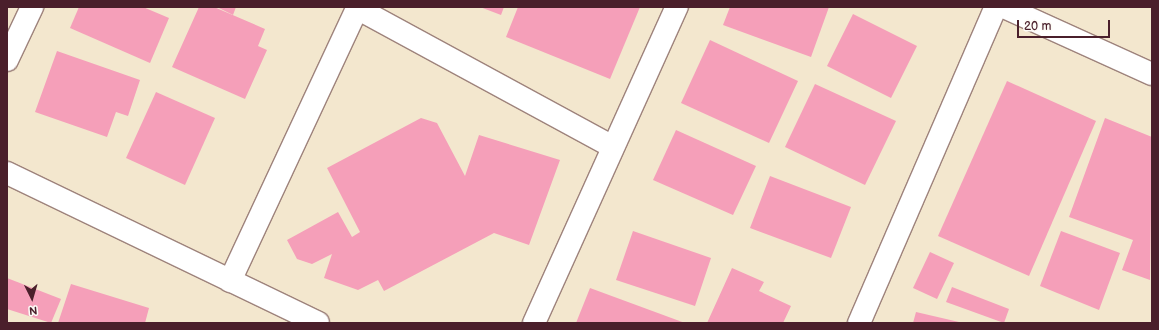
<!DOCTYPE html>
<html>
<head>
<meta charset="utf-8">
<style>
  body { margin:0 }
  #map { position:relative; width:1159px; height:330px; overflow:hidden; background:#f3e7ce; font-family:"Balsamiq Sans",sans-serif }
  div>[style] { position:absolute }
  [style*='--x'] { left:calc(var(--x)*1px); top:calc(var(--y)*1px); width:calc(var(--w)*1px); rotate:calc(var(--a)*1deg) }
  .building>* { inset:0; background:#f59fb9 }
  .roads { filter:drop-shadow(1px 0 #9e837c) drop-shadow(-1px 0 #9e837c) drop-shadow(0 1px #9e837c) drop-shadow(0 -1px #9e837c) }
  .street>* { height:22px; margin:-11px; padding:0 11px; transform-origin:11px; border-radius:11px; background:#fff }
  span { translate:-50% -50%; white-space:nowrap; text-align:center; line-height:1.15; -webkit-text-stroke:4px #fdfcf7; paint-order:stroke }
  .frame { position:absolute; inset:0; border:8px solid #4a1f2b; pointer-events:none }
  .north { position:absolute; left:12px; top:278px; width:40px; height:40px; -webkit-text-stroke:3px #fdfcf7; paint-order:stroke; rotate:175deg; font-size:11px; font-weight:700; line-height:16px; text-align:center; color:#4a1f2b }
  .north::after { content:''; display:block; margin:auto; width:14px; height:18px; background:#4a1f2b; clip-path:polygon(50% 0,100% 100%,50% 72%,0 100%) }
  .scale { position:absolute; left:1017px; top:20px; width:93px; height:18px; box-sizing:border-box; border:2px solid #4a1f2b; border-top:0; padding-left:5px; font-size:12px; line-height:14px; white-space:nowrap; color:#4a1f2b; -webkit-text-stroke:3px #fdfcf7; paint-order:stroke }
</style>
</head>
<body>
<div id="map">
  <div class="building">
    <i style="clip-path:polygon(79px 7px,143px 7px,169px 18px,150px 63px,70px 28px)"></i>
    <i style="clip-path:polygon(199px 7px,214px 7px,265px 29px,258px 46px,267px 50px,245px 99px,172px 67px)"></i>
    <i style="clip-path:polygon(217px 7px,236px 7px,233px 15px)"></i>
    <i style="clip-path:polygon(480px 7px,504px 7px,501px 15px)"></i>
    <i style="clip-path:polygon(518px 7px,640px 7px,610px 79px,506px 37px)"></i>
    <i style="clip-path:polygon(730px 7px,829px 7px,811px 57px,723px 25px)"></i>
    <i style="clip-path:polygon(853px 14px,917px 46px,891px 98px,827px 66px)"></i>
    <i style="clip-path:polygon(710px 40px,798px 81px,769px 143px,681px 103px)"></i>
    <i style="clip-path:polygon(57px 51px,140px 80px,128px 116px,116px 112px,107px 137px,35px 112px)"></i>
    <i style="clip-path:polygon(1007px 81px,1096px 121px,1029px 276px,938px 236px)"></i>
    <i style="clip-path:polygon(815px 84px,896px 121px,865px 185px,785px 147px)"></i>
    <i style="clip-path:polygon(156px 92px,215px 118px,185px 185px,126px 158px)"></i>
    <i style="clip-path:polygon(421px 118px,437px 123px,465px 176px,479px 135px,560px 160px,529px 245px,494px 233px,384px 291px,378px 280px,358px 290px,324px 278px,332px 254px,312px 264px,297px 259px,287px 240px,338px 212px,352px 237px,360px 232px,327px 168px)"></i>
    <i style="clip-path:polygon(1105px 118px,1152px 137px,1150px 280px,1122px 270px,1133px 240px,1069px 217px)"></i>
    <i style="clip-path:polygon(676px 130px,756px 166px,733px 215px,653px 180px)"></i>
    <i style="clip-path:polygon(770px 176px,851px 207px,831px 258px,750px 228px)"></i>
    <i style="clip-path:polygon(633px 231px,711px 258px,695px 306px,616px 280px)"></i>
    <i style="clip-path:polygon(1061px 231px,1120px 253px,1099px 310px,1040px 286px)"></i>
    <i style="clip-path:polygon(930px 252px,954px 263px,937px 299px,913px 288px)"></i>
    <i style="clip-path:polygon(732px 268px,764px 282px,759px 291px,791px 306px,783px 323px,707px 323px)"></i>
    <i style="clip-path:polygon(7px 278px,61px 299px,51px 323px,7px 309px)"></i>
    <i style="clip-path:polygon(71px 284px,149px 308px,145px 323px,58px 323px)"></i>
    <i style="clip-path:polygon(952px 287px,1009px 309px,1004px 323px,946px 302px)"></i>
    <i style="clip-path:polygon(590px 288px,685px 323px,576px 323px)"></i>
    <i style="clip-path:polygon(916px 312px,959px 322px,959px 323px,913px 323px)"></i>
  </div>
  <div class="roads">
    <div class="street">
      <i style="--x:1004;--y:7;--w:162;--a:24.4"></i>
      <i style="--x:357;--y:8;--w:291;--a:28.5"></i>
      <i style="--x:7;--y:60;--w:59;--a:-64.7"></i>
      <i style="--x:7;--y:173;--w:345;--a:25.7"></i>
      <i style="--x:230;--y:281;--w:302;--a:-65"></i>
      <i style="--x:534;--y:323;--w:347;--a:-65.7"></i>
      <i style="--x:859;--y:323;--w:344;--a:-66.6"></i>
    </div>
  </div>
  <div class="frame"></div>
  <div class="north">N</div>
  <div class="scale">20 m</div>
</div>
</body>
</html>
